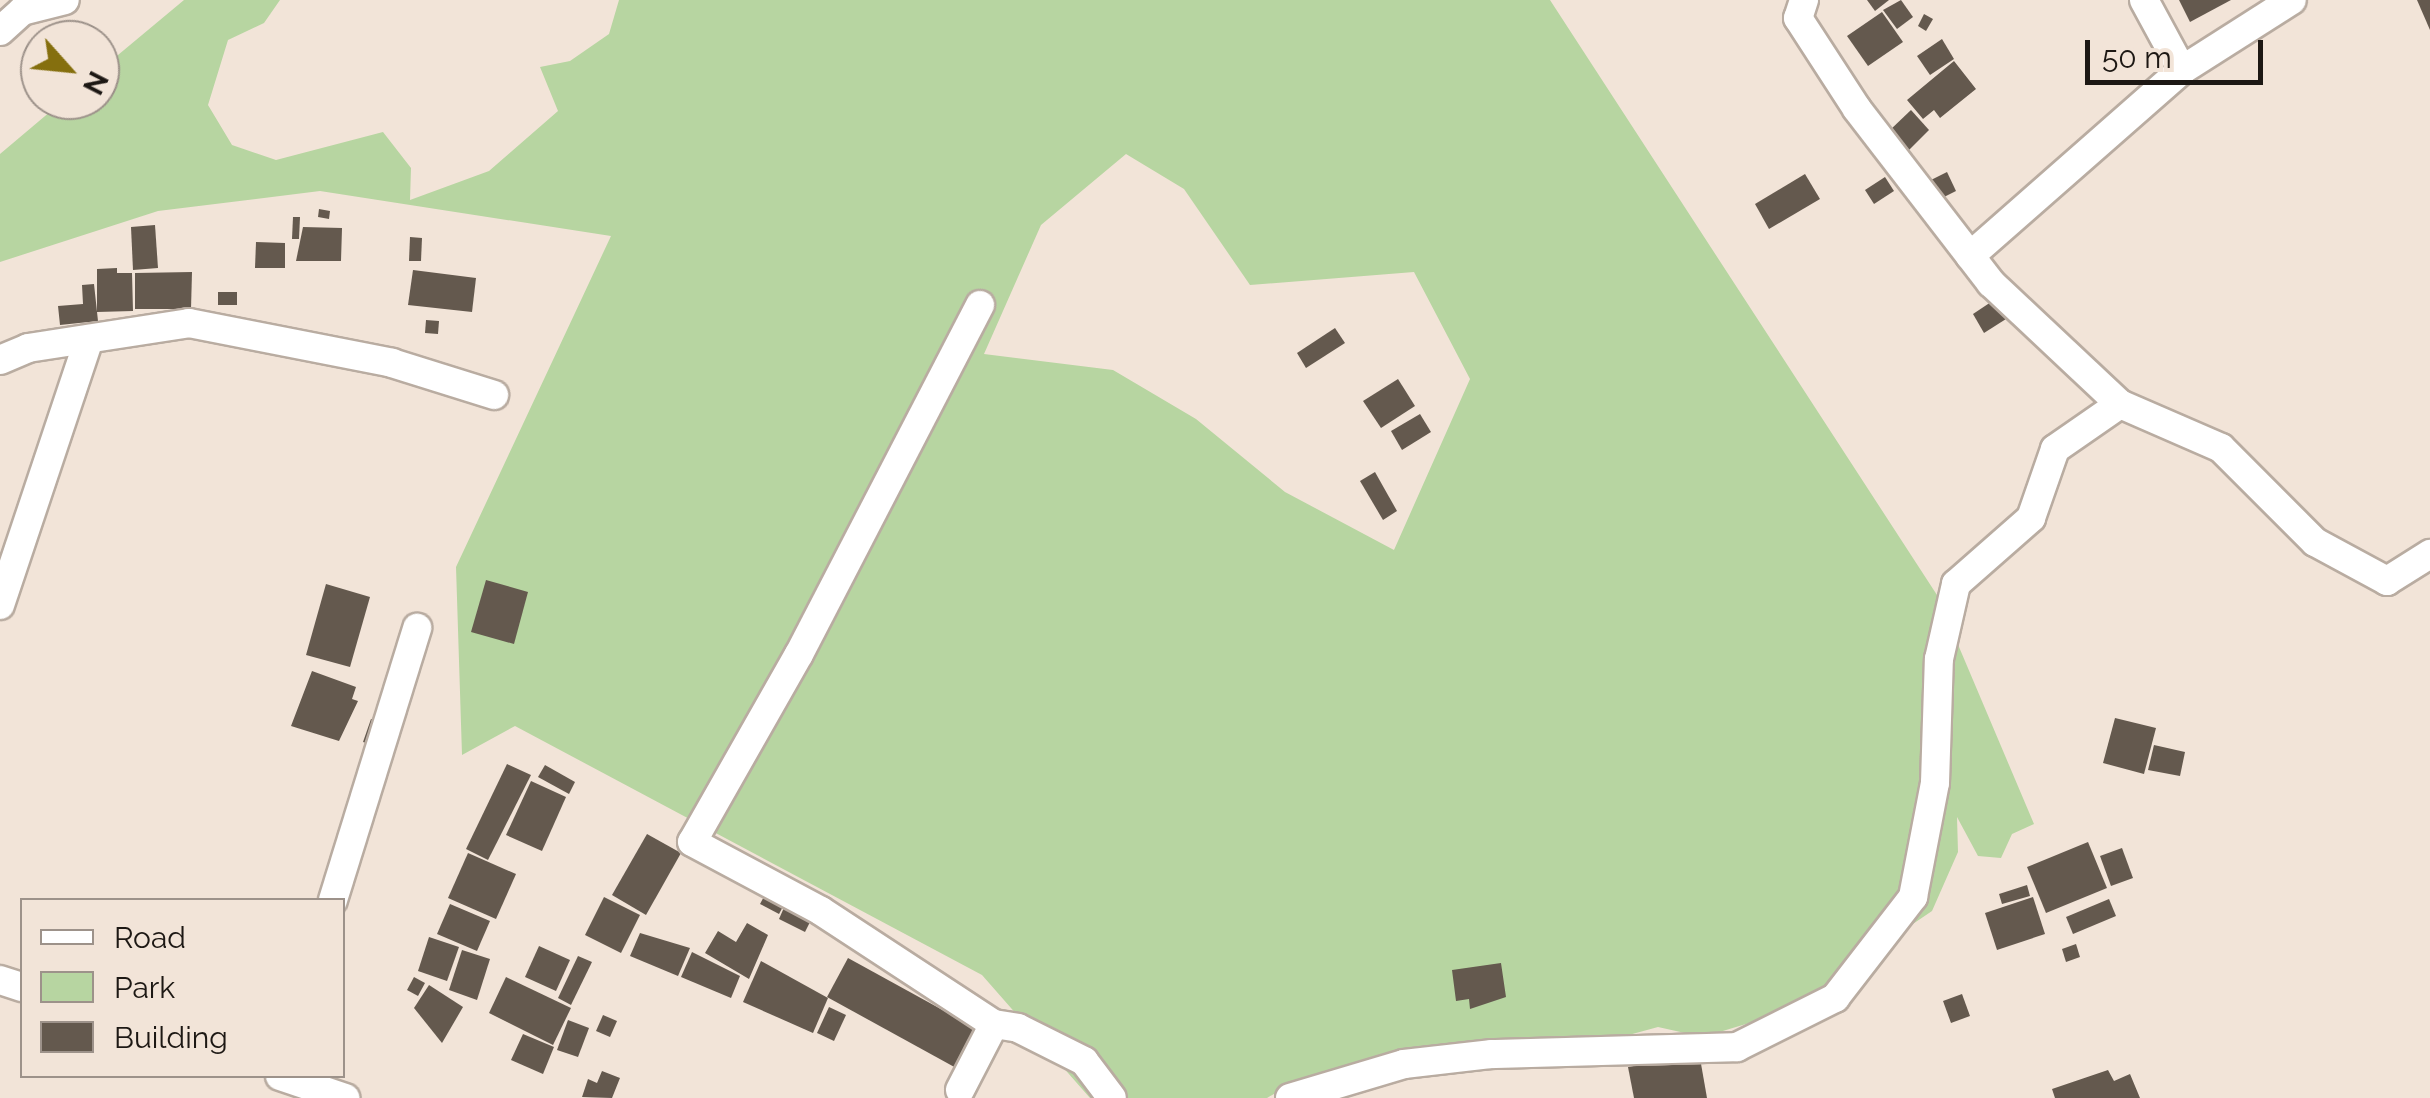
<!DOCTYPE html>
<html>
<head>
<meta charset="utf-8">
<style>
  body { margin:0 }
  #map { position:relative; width:2430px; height:1098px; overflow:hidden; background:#f2e4d8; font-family:Raleway,sans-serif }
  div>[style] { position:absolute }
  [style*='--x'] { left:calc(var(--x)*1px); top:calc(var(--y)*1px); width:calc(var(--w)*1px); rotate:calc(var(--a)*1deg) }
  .green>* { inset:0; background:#b7d5a1 }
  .building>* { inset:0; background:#64594e }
  .roads { filter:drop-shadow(2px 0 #b9aca1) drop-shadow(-2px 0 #b9aca1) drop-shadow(0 2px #b9aca1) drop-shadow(0 -2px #b9aca1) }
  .minor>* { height:28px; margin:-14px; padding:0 14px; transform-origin:14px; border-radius:14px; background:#fff }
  span { translate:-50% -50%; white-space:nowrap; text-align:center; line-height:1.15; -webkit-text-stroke:10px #f2e4d8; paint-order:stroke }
  .legend { position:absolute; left:20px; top:898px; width:325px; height:180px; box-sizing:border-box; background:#f2e4d8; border:2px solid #9d928a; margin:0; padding:12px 18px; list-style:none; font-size:30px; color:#1d1814 }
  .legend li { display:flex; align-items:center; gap:20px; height:50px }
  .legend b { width:50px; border:2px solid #9d928a }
  .north { position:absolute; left:20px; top:20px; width:100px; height:100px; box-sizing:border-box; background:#f2e4d8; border:2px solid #9d928a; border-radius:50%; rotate:117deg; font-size:28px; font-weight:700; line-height:40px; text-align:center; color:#1d1814 }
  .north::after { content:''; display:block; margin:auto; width:35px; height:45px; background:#856f0e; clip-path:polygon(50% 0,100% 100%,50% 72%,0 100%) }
  .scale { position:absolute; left:2085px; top:40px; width:178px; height:45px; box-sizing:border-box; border:5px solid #1d1814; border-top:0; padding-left:12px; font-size:30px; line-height:35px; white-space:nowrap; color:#1d1814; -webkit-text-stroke:8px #f2e4d8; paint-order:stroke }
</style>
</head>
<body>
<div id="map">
  <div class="green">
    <i style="clip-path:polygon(evenodd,184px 0,280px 0,264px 23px,228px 40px,208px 105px,232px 145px,276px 160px,383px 132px,411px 168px,410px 200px,489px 171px,558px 111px,540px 67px,570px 61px,609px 34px,619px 0,1550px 0,1937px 595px,2034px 824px,2012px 834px,2001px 858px,1978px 856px,1957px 817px,1958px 852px,1932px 911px,1901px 932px,1876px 962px,1769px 1017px,1703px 1037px,1658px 1027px,1530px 1062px,1286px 1087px,1267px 1098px,1090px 1098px,982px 975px,515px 726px,462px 755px,456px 567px,611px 236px,320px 191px,158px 211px,0 262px,0 154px,64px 100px,100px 100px,100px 70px,184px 0,1126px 154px,1184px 189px,1250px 285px,1414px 272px,1470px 379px,1394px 550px,1285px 492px,1196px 419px,1113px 370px,984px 354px,1041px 225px,1126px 154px)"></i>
  </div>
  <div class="building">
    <i style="clip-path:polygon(1867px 0,1889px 0,1875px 11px)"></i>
    <i style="clip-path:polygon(1901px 0,1913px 17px,1897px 29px,1883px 10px)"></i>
    <i style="clip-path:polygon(2179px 0,2231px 0,2190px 22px)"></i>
    <i style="clip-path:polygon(2417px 0,2430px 0,2430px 30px)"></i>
    <i style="clip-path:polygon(1882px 12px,1903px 42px,1868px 66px,1847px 36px)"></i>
    <i style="clip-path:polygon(1924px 14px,1933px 19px,1926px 31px,1918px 26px)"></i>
    <i style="clip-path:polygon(1942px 39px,1954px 59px,1930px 75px,1917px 56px)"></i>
    <i style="clip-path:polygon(1954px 61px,1976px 89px,1940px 118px,1934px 110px,1923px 119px,1907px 100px)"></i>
    <i style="clip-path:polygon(1911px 110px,1929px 130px,1908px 151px,1889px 131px)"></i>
    <i style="clip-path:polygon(1947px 172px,1956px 191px,1940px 199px,1929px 181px)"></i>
    <i style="clip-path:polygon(1805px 174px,1820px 199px,1769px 229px,1755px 204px)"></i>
    <i style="clip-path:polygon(1885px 177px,1894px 191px,1874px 204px,1865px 190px)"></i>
    <i style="clip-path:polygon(319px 209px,330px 211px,329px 219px,318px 217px)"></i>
    <i style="clip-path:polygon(293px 217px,300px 217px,299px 239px,292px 239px)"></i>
    <i style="clip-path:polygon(155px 225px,158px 268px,133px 270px,131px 227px)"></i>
    <i style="clip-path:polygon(303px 227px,342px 228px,341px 261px,296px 261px)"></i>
    <i style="clip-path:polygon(410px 237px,422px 238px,421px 261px,409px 261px)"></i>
    <i style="clip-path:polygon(256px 242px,285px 243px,285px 268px,255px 268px)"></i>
    <i style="clip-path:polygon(117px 268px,117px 273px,132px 273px,133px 311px,97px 312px,97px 269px)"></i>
    <i style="clip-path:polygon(413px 270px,476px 278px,472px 312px,408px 305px)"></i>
    <i style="clip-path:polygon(192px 272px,191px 309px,135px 309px,135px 273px)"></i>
    <i style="clip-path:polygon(94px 284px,98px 321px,60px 325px,58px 306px,83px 304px,82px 285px)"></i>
    <i style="clip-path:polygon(218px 292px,237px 292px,237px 305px,218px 305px)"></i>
    <i style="clip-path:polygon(1994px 300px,2006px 319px,1984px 333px,1973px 314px)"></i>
    <i style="clip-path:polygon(426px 320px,439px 321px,438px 334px,425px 333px)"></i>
    <i style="clip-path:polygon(1335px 328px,1345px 343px,1306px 368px,1297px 353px)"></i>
    <i style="clip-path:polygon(1398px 379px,1415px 406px,1381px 428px,1363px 401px)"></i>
    <i style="clip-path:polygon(1420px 414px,1431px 432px,1402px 450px,1391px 431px)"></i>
    <i style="clip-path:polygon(1375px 472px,1397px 511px,1383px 520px,1360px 481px)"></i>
    <i style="clip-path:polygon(486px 580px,528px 592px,514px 644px,471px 632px)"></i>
    <i style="clip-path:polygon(326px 584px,370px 597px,350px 667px,306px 655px)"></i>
    <i style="clip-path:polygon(312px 671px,356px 687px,352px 699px,358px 701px,339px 741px,291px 726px)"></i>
    <i style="clip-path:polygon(2115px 718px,2156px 728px,2144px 774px,2103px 763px)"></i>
    <i style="clip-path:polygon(371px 719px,384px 723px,376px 746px,363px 742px)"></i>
    <i style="clip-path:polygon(2154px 745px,2185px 752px,2180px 776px,2148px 770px)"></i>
    <i style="clip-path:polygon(507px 764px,531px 775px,488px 860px,466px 849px)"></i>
    <i style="clip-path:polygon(545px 765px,575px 782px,569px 794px,538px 777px)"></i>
    <i style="clip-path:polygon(531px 781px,566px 797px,542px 851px,506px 835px)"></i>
    <i style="clip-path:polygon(647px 834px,681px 853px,646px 915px,612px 895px)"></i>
    <i style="clip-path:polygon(2088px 842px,2107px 888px,2046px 913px,2027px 867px)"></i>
    <i style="clip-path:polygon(2122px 848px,2133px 878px,2111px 886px,2100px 856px)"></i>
    <i style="clip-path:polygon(468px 853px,516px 874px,496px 919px,448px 898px)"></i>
    <i style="clip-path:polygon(2027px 885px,2030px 896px,2002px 904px,1999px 894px)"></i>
    <i style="clip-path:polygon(767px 891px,786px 901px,779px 914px,760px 904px)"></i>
    <i style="clip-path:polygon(604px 897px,640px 915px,621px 953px,585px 935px)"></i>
    <i style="clip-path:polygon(2033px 897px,2045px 934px,1997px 950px,1985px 913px)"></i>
    <i style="clip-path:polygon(2109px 899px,2116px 916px,2073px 934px,2066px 917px)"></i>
    <i style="clip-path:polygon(786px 903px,813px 916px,805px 932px,779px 919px)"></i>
    <i style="clip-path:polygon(450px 904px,490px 921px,477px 951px,437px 934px)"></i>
    <i style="clip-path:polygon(747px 923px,768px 935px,749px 979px,705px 953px,718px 931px,736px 942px)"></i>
    <i style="clip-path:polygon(640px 933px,690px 948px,678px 976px,630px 956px)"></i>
    <i style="clip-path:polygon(429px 937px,459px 947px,447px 981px,418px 971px)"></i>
    <i style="clip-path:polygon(2076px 944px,2080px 957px,2066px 962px,2062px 949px)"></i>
    <i style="clip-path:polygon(539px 946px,570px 960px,556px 991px,525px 977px)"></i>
    <i style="clip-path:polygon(462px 950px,490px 959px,477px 1000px,449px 990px)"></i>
    <i style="clip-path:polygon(692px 952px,740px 976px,731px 998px,681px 977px)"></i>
    <i style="clip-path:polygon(578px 956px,592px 962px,571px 1005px,558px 998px)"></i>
    <i style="clip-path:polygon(848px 958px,979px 1030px,958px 1069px,827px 997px)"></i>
    <i style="clip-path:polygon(761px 961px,828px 998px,813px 1033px,743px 1002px)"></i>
    <i style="clip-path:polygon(1501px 963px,1506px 997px,1470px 1009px,1469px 999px,1456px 1001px,1452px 970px)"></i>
    <i style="clip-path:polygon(414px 977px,425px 983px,418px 996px,407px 990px)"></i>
    <i style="clip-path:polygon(506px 977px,571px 1008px,553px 1045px,489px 1013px)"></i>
    <i style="clip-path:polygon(429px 985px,463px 1007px,442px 1043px,414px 1008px)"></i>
    <i style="clip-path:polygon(1962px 994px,1970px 1016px,1951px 1023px,1943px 1001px)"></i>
    <i style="clip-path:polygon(829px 1007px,846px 1015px,834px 1041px,817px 1033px)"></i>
    <i style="clip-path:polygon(603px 1015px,617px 1021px,610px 1037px,596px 1031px)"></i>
    <i style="clip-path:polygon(568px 1020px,589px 1028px,578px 1057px,557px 1050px)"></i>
    <i style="clip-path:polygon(523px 1034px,554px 1047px,543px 1074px,511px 1060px)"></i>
    <i style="clip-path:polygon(1677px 1058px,1700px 1058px,1707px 1098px,1634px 1098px,1628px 1067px)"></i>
    <i style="clip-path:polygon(2108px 1070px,2114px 1081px,2130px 1074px,2140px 1098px,2055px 1098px,2052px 1089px)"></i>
    <i style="clip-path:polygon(602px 1071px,620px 1078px,612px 1098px,582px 1097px,588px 1079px,597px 1083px)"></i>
  </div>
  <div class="roads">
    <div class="minor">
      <i style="--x:1804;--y:0;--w:19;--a:108"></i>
      <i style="--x:1798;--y:18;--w:108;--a:57"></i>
      <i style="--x:1857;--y:109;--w:220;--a:52.4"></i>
      <i style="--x:1991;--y:283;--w:177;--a:43.2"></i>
      <i style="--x:2144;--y:0;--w:80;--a:61.5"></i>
      <i style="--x:0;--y:31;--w:30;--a:-42"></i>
      <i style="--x:22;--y:11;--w:44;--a:-14.3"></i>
      <i style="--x:1970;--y:256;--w:282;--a:-41.3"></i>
      <i style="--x:2182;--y:70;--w:130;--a:-32.5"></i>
      <i style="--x:980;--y:305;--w:393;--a:117.4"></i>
      <i style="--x:799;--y:654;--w:216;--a:119.6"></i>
      <i style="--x:692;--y:842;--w:146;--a:28.1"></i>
      <i style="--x:821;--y:911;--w:207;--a:33.2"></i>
      <i style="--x:0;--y:360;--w:30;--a:-23"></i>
      <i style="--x:28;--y:348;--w:163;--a:-8.8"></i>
      <i style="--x:189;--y:323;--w:207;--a:11.1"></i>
      <i style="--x:392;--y:363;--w:107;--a:17.4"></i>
      <i style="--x:0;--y:605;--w:280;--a:-71.5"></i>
      <i style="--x:333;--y:900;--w:285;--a:-72.8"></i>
      <i style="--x:0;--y:980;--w:23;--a:18"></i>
      <i style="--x:280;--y:1076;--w:69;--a:18.7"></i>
      <i style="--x:960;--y:1090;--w:74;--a:-62.7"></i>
      <i style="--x:994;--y:1024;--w:24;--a:9"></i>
      <i style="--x:1018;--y:1028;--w:74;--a:26.6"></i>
      <i style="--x:1084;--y:1061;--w:46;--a:52.9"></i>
      <i style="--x:1290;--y:1098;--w:119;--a:-16.6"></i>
      <i style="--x:1404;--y:1064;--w:89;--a:-6.5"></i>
      <i style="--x:1492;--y:1054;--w:245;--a:-1.6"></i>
      <i style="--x:1737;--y:1047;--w:110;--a:-26.6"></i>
      <i style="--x:1835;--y:998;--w:128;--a:-52.3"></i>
      <i style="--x:1913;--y:897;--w:116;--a:-79.1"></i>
      <i style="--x:1935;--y:783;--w:124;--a:-88.2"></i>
      <i style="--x:1939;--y:659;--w:77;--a:-77.2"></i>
      <i style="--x:1956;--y:584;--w:100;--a:-41.3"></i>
      <i style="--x:2031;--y:518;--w:73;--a:-70.8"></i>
      <i style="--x:2055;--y:449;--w:79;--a:-34.7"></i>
      <i style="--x:2120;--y:404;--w:110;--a:23.5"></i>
      <i style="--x:2221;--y:448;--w:133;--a:45"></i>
      <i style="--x:2315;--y:542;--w:82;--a:28.4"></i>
      <i style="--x:2387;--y:581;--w:51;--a:-32.1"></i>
    </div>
  </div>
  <ul class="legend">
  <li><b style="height:12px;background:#fff"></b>Road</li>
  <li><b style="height:28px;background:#b7d5a1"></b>Park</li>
  <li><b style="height:28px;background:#64594e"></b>Building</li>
  </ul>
  <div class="north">N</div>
  <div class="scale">50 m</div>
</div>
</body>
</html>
